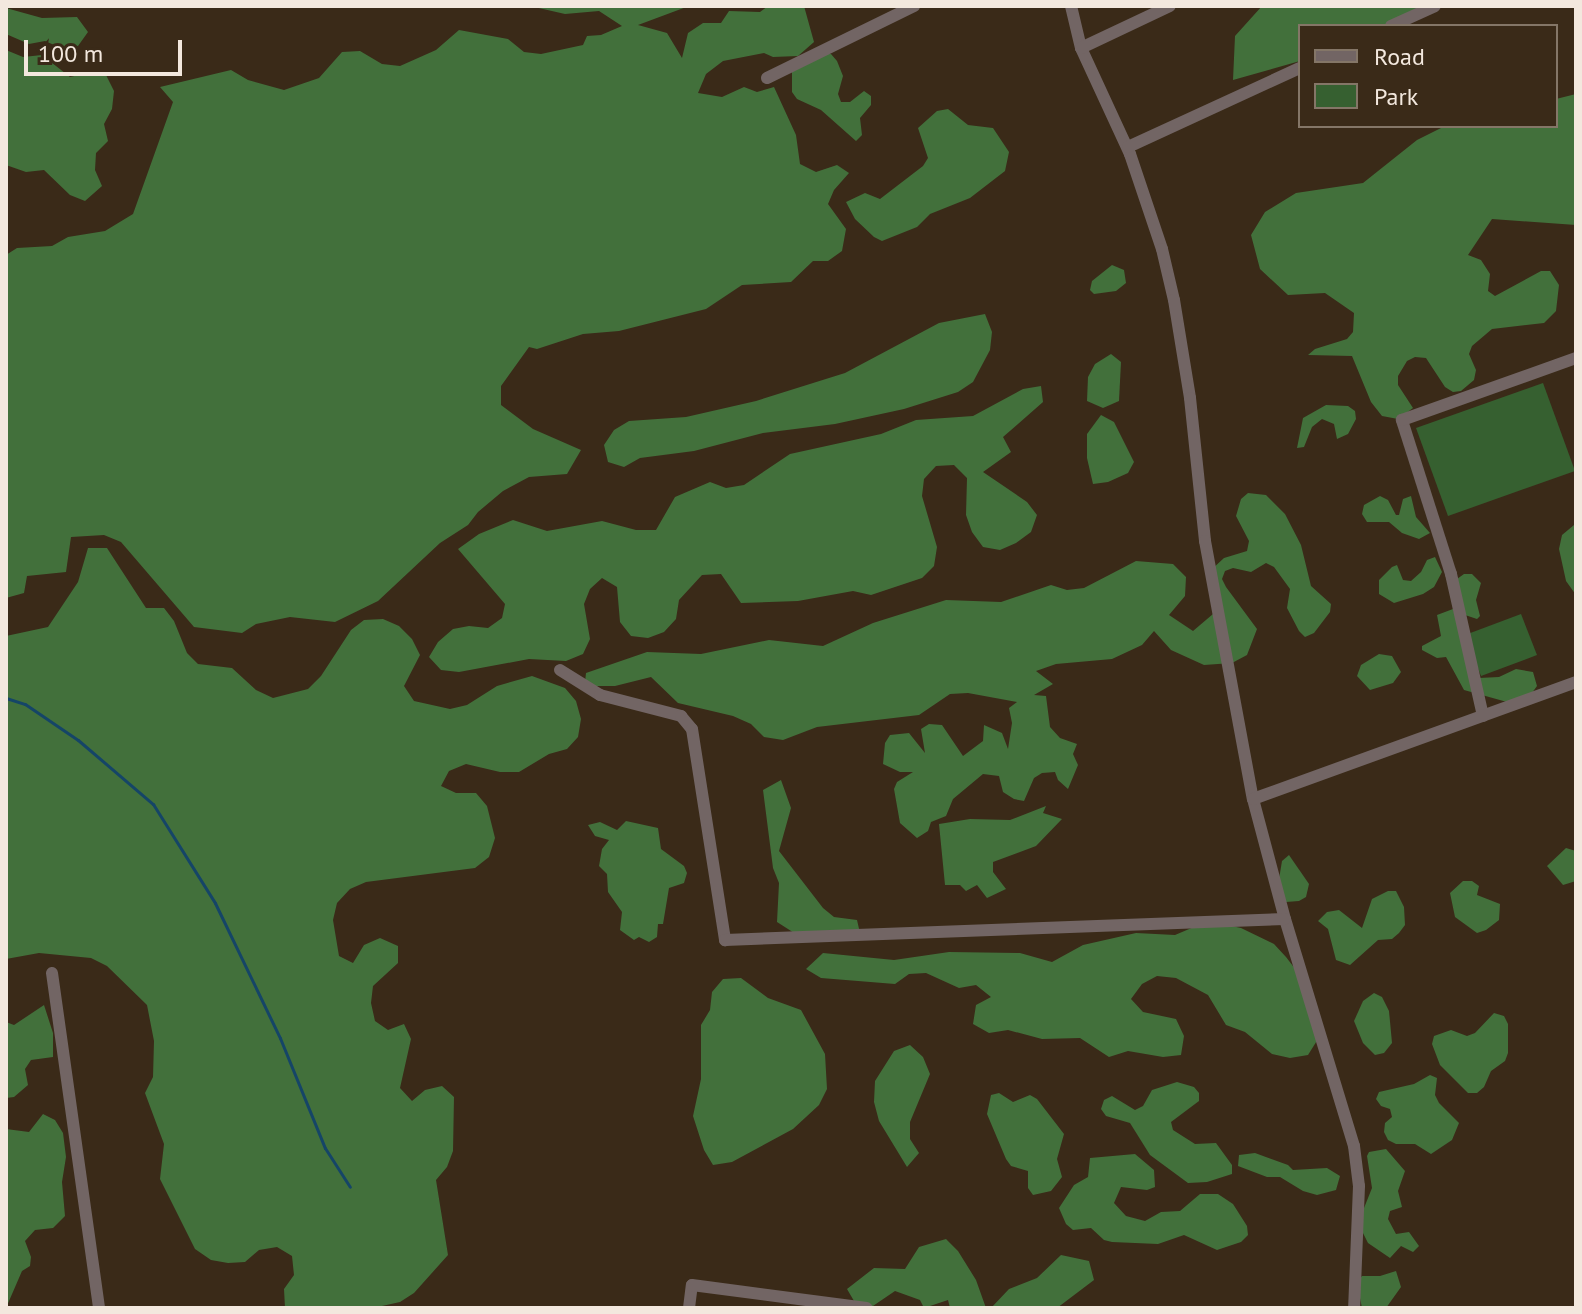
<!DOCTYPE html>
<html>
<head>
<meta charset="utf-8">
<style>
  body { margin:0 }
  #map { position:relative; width:1582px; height:1314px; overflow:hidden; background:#3a2a18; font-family:"PT Sans",sans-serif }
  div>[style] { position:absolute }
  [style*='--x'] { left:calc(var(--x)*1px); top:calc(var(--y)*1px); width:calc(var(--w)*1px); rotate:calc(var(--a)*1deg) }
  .green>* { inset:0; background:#366030 }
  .forest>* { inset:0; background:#42703b }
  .stream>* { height:3px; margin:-1.5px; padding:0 1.5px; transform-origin:1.5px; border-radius:1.5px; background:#154567 }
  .minor>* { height:12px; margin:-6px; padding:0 6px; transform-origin:6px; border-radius:6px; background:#726564 }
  span { translate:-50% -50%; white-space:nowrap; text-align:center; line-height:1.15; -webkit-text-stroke:8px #3a2a18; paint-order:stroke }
  .frame { position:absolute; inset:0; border:8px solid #f3e8de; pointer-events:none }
  .legend { position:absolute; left:1298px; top:24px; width:260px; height:104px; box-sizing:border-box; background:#3a2a18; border:2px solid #847667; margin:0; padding:10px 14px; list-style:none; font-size:24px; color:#f3e8de }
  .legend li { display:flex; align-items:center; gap:16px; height:40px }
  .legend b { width:40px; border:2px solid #847667 }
  .scale { position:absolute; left:24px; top:40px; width:158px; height:36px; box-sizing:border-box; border:4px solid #f3e8de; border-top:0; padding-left:10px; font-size:24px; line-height:28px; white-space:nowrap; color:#f3e8de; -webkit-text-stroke:6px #3a2a18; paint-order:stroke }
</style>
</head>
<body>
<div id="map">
  <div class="green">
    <i style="clip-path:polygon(1543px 383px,1575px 471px,1448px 516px,1416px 428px)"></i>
    <i style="clip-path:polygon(1521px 614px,1537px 655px,1481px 676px,1465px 635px)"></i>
  </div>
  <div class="forest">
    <i style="clip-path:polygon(530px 6px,689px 6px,638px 25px,667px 33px,682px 58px,688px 33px,703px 23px,721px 23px,729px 11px,760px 12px,768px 6px,804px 6px,814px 42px,798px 56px,773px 57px,764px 53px,723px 61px,706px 74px,698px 93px,722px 97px,744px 87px,757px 92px,774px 87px,796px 135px,800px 164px,816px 172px,837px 165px,849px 173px,834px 190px,828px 204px,846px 229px,842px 251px,828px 261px,813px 261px,791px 282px,742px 285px,706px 309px,619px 331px,583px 334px,537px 349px,529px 347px,501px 386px,501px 405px,533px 429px,581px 450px,567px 474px,529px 477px,503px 491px,478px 512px,468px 525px,440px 543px,378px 601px,335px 622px,290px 617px,256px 624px,242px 633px,194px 627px,121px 542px,104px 535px,71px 537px,66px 572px,27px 576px,24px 593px,6px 598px,6px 255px,17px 248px,52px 246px,68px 237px,105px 231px,133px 214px,173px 102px,160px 87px,231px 70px,248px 80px,284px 90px,319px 78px,342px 52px,360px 51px,382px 64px,400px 66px,436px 50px,459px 30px,508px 39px,524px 52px,541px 54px,583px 45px,587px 36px,601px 35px,622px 26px,599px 11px,565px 14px)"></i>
    <i style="clip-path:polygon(1262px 6px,1433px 6px,1394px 26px,1300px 26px,1300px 61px,1233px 80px,1235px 36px)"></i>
    <i style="clip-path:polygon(6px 8px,42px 18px,77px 17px,88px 32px,78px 46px,61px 48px,45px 41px,29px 44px,6px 34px)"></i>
    <i style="clip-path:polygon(6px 50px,23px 57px,42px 55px,70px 77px,88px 73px,106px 75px,114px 91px,112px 109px,104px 124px,108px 141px,96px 153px,95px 170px,102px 186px,85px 201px,70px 195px,44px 170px,26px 172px,6px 165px)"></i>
    <i style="clip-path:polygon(823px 54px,831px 54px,837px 61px,843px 76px,838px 94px,841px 102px,850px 102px,864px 91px,871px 96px,871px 105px,860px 118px,862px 135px,856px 141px,821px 110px,797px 99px,792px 92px,792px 70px)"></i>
    <i style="clip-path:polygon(1576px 94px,1576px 225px,1492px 219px,1468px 255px,1481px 260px,1490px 274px,1488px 291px,1495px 296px,1541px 271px,1550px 271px,1559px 285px,1556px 311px,1544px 323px,1492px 329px,1472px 346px,1469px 354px,1476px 370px,1474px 380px,1461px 391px,1453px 392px,1445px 387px,1426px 358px,1415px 357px,1407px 361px,1398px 376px,1398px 385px,1413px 408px,1398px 419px,1382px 416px,1371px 402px,1352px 356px,1308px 355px,1315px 349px,1347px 339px,1353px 332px,1354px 313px,1325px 293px,1288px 295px,1260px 269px,1251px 235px,1265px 212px,1296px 193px,1363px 183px,1417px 140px,1445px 126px,1556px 126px,1556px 99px)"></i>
    <i style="clip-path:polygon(948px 109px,968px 125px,993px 128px,1009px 152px,1005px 171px,970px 198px,930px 214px,917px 227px,882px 241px,874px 237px,855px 219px,846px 202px,865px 193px,880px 199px,923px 166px,928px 158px,918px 128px,937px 111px)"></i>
    <i style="clip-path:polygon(1112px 265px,1124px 270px,1126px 283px,1116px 291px,1094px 294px,1090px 290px,1092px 281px)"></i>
    <i style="clip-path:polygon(985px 314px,992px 332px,990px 350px,973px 382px,958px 392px,904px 409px,835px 424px,763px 433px,694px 451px,640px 458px,624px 467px,608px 462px,604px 445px,614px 430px,629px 421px,686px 417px,756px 401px,845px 373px,939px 323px)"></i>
    <i style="clip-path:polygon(1111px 354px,1121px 362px,1119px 401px,1103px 408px,1087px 401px,1088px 377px,1095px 364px)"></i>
    <i style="clip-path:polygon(1041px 386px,1043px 402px,1003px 437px,1011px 452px,983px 472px,1027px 502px,1037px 515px,1031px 532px,1016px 543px,1000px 550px,983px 547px,972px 532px,966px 515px,967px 478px,954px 465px,936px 466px,924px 479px,922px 496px,937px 547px,934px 566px,922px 578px,871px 595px,853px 591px,798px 601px,741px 603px,721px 574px,702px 575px,679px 600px,676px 619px,664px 632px,648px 638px,631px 636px,620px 622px,617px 587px,602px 578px,590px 589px,584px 604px,590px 639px,583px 654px,566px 661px,529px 659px,459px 672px,441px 670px,429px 657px,438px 642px,453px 629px,469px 626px,488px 628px,502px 618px,505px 604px,458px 549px,479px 534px,513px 520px,547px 531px,602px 521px,636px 530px,656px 530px,675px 497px,710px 482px,726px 488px,744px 485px,790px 454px,881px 434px,916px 420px,973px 416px,1023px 389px)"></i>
    <i style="clip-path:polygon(1326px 405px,1348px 406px,1355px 411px,1356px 419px,1348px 434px,1337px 439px,1334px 424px,1322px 419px,1312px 427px,1304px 447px,1297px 448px,1303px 418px)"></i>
    <i style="clip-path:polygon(1101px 415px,1114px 422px,1134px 462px,1128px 473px,1108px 482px,1093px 484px,1087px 458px,1087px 434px)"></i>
    <i style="clip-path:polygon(1248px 493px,1266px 495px,1285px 514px,1301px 545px,1311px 586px,1331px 604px,1330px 612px,1314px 633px,1305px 637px,1299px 631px,1287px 608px,1290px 589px,1274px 567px,1266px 563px,1251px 572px,1233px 568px,1225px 571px,1222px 579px,1226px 587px,1257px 629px,1247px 655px,1232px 663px,1204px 665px,1171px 650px,1154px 631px,1142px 645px,1112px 659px,1056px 664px,1036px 671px,1053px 684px,1034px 695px,1046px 696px,1050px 727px,1060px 738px,1077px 744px,1073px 754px,1078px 765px,1068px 789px,1058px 780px,1055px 772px,1042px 773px,1034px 778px,1024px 801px,1014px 799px,1003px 792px,999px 776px,983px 774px,953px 799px,946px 816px,931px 822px,928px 831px,917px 838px,900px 823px,894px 789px,897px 782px,913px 772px,900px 772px,883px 764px,885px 743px,890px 735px,909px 733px,925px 753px,921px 729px,929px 724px,942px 725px,963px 756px,983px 741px,984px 725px,1002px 733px,1008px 749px,1012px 723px,1009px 708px,1017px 702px,968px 693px,950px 694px,919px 715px,817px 727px,783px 740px,764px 737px,751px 724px,733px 716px,678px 703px,651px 677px,615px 686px,595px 686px,585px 682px,586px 673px,647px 652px,701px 654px,769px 640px,823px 646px,873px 623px,946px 600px,1001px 602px,1051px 585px,1067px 590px,1084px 588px,1136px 561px,1173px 564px,1186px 577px,1185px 596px,1169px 615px,1193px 631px,1213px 614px,1211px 570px,1224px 558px,1247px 551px,1249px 541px,1236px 516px,1241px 499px)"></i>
    <i style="clip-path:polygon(1380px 496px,1388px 500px,1396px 515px,1399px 515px,1403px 499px,1411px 496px,1416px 517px,1430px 533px,1419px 539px,1402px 533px,1389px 522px,1367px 522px,1362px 514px,1364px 505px)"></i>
    <i style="clip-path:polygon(1574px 525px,1576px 527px,1576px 595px,1566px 581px,1559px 549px,1562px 535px)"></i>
    <i style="clip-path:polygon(88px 548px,107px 548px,146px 608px,164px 608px,174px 621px,187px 653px,198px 664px,232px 668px,256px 690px,273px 698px,308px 689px,321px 676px,351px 630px,364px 620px,383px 619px,399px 626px,412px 639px,420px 655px,404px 686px,414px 701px,450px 709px,467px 705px,497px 686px,532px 676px,565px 688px,576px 701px,581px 719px,578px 737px,567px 749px,549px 754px,519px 772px,500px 772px,466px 764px,449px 771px,441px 786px,456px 793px,476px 793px,487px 806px,495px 838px,489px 857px,475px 868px,366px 882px,350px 889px,337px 903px,333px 920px,339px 956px,353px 963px,364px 945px,380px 938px,398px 946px,398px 963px,373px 986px,371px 1003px,375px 1021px,388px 1030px,404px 1024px,411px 1039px,400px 1088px,412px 1101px,425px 1090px,442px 1086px,454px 1097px,453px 1151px,447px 1167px,436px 1180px,448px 1255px,414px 1293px,400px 1302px,373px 1308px,285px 1308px,284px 1289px,294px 1275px,292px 1256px,277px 1247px,259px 1250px,245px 1262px,228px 1263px,211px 1260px,195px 1249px,160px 1179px,164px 1144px,145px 1093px,153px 1077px,154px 1041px,147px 1005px,107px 966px,91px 958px,39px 953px,6px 959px,6px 636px,48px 627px,78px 582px)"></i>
    <i style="clip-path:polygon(1435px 557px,1442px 572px,1434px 587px,1423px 594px,1394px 603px,1379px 594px,1379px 580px,1392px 567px,1397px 565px,1403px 580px,1411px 581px,1421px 572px,1427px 560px)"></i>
    <i style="clip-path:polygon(1464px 574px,1472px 574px,1481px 583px,1476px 600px,1480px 616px,1477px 619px,1465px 615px,1457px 579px)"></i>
    <i style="clip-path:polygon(1453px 609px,1479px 678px,1499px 677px,1516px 669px,1533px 672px,1537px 686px,1529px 697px,1507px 702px,1464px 690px,1446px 657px,1437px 658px,1422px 650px,1422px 646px,1441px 636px,1437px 615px)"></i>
    <i style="clip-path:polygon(1379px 654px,1392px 656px,1401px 672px,1393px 683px,1370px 690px,1357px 676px,1361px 665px)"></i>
    <i style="clip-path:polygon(781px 780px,791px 808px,779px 851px,823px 908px,834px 917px,857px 920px,860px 933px,802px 938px,777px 922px,779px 883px,773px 868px,763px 790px)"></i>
    <i style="clip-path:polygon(1046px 806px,1043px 813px,1062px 819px,1036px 846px,993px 862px,993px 872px,1006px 889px,987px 898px,977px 885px,966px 891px,960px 885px,945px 885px,939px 824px,970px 819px,1010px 820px)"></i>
    <i style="clip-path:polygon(626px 821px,658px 828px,661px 849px,684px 866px,687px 873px,684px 883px,669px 888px,663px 924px,658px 924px,657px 937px,649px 942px,639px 937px,634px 940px,620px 930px,622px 912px,608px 892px,607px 874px,599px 866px,602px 849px,609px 840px,595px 836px,588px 825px,600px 822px,617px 830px)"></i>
    <i style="clip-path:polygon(1566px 848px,1576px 851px,1576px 881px,1563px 885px,1547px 866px)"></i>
    <i style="clip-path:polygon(1289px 855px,1309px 884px,1306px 897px,1299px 901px,1286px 902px,1279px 879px,1282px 861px)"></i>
    <i style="clip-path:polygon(1463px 881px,1472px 881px,1479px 886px,1477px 895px,1500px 904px,1499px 920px,1486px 930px,1477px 933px,1455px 917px,1450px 893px)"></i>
    <i style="clip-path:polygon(1388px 891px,1396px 891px,1404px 907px,1405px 925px,1399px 933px,1392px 939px,1378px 940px,1350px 965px,1336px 960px,1328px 929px,1318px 921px,1327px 912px,1339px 910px,1362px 928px,1372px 899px)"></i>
    <i style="clip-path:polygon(1208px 921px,1241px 928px,1274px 944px,1286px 957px,1296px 970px,1318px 1039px,1308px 1055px,1290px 1058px,1272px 1054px,1245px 1032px,1226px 1025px,1208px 995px,1176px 978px,1157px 976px,1142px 984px,1131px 999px,1143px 1012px,1176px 1019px,1184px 1036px,1181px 1055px,1163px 1057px,1128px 1051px,1109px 1057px,1080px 1038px,1042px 1039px,1008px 1030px,989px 1033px,973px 1024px,976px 1005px,991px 997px,976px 985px,959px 988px,926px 973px,909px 974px,895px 984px,821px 978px,806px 969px,823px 953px,894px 960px,949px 952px,1020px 953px,1052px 962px,1083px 945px,1136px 933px,1175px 935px)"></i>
    <i style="clip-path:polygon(741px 978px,768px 998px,801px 1010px,825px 1054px,827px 1089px,819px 1105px,793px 1129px,732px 1162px,713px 1165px,704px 1150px,693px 1116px,701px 1079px,701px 1025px,710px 1010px,712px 992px,723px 979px)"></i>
    <i style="clip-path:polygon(1374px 993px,1382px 997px,1389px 1011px,1392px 1043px,1384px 1053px,1375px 1055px,1363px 1043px,1354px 1021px,1363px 1001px)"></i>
    <i style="clip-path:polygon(44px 1005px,53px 1033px,53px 1057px,31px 1060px,25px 1069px,28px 1085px,14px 1097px,6px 1098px,6px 1022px,14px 1025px)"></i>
    <i style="clip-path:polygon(1494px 1013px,1504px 1016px,1508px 1024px,1508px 1053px,1505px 1061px,1491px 1071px,1484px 1087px,1477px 1093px,1468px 1093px,1440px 1065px,1432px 1044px,1434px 1036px,1451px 1030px,1467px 1036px,1475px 1033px)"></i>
    <i style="clip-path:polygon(910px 1045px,923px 1057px,930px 1074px,910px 1122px,910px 1139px,919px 1153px,907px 1167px,879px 1121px,874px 1102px,875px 1081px,894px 1051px)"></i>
    <i style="clip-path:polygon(1430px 1075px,1437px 1078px,1435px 1095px,1439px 1103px,1459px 1123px,1452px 1140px,1431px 1154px,1415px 1144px,1396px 1144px,1388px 1140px,1384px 1132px,1385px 1123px,1392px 1117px,1390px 1109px,1381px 1106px,1376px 1099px,1379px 1092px,1414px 1084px)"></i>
    <i style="clip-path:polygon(1177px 1082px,1194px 1087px,1199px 1093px,1199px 1101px,1171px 1122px,1173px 1130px,1195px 1144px,1216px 1143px,1232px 1165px,1232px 1174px,1207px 1182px,1188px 1183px,1150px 1155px,1130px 1123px,1106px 1116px,1101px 1109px,1104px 1100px,1112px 1096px,1135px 1110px,1143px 1106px,1152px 1090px)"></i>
    <i style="clip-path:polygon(999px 1093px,1013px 1102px,1030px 1095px,1037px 1099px,1064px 1134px,1057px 1159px,1062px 1177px,1051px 1191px,1033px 1195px,1028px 1188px,1028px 1171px,1011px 1166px,1006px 1159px,987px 1114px,991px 1095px)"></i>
    <i style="clip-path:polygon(43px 1114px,55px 1120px,63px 1133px,66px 1157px,62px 1182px,65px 1216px,53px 1228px,35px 1230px,25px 1241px,31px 1257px,30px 1266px,22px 1271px,6px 1308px,6px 1129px,29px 1132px)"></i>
    <i style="clip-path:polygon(1386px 1149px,1405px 1171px,1398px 1191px,1402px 1207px,1390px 1211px,1388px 1219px,1396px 1234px,1409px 1232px,1419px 1246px,1413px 1252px,1401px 1246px,1390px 1258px,1368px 1243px,1362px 1231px,1362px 1213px,1372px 1188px,1367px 1156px,1369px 1152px)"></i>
    <i style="clip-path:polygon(1255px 1153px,1288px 1165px,1293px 1170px,1327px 1168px,1340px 1176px,1336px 1190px,1317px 1195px,1303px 1191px,1280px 1177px,1267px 1177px,1238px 1166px,1239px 1155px)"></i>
    <i style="clip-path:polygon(1135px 1154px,1154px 1170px,1155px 1187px,1147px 1190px,1121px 1187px,1114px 1203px,1126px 1216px,1145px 1221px,1161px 1212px,1180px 1211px,1200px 1194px,1218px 1194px,1233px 1204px,1247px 1226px,1248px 1235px,1241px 1242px,1217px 1250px,1184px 1235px,1158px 1244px,1112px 1242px,1104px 1240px,1091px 1228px,1073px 1230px,1066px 1224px,1059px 1208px,1074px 1185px,1088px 1177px,1090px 1158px)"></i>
    <i style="clip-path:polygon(946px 1239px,958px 1251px,976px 1280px,986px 1308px,950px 1308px,948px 1300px,924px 1308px,920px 1300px,895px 1291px,870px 1308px,854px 1301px,847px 1289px,874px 1268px,905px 1269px,919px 1247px)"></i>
    <i style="clip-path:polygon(1061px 1255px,1089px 1261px,1094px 1280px,1057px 1308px,991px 1308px,1009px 1289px,1037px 1278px)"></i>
    <i style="clip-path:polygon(1396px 1271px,1401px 1287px,1386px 1308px,1362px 1308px,1357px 1283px,1362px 1276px,1380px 1276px)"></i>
  </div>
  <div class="stream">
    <i style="--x:6;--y:698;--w:20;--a:18"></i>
    <i style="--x:25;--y:704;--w:64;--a:34.2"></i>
    <i style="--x:78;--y:740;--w:99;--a:40.5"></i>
    <i style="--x:153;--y:804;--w:117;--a:57.9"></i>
    <i style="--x:215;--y:903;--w:150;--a:64.3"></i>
    <i style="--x:280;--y:1038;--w:119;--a:67.8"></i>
    <i style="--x:325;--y:1148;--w:46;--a:57.3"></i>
  </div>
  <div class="minor">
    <i style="--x:1071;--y:6;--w:43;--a:76.6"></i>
    <i style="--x:1081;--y:48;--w:117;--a:65.2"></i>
    <i style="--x:1130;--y:154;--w:100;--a:71.4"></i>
    <i style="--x:1162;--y:249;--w:52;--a:76.8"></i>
    <i style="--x:1174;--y:300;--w:99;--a:80.7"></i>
    <i style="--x:1190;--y:398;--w:144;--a:84"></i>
    <i style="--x:1205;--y:541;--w:262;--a:79.5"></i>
    <i style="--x:1253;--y:799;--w:124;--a:75.1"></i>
    <i style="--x:1285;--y:919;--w:237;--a:73.1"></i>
    <i style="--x:1354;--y:1146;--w:40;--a:82.9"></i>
    <i style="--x:1359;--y:1186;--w:122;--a:92.3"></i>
    <i style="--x:1391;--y:26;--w:48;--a:-24.4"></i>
    <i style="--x:1081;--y:48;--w:98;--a:-25.3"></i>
    <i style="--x:767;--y:78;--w:164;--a:-26.1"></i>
    <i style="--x:1128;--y:147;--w:189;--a:-24.7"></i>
    <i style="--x:560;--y:670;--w:47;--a:32"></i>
    <i style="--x:600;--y:695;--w:84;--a:14.5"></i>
    <i style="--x:681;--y:716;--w:17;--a:50"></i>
    <i style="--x:692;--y:729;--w:214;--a:81.1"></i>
    <i style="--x:725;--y:940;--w:560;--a:-2.15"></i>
    <i style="--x:1483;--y:716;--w:146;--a:-102.7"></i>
    <i style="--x:1451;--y:574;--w:162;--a:-107.7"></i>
    <i style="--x:1402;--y:420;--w:185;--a:-19.6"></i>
    <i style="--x:1253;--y:799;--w:344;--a:-19.9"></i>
    <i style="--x:52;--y:973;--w:338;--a:82"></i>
    <i style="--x:689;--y:1308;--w:23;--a:-83"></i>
    <i style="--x:692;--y:1285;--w:176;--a:7.5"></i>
  </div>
  <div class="frame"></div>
  <ul class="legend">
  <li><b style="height:10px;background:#726564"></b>Road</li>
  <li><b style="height:22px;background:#366030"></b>Park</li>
  </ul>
  <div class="scale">100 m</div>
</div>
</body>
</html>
